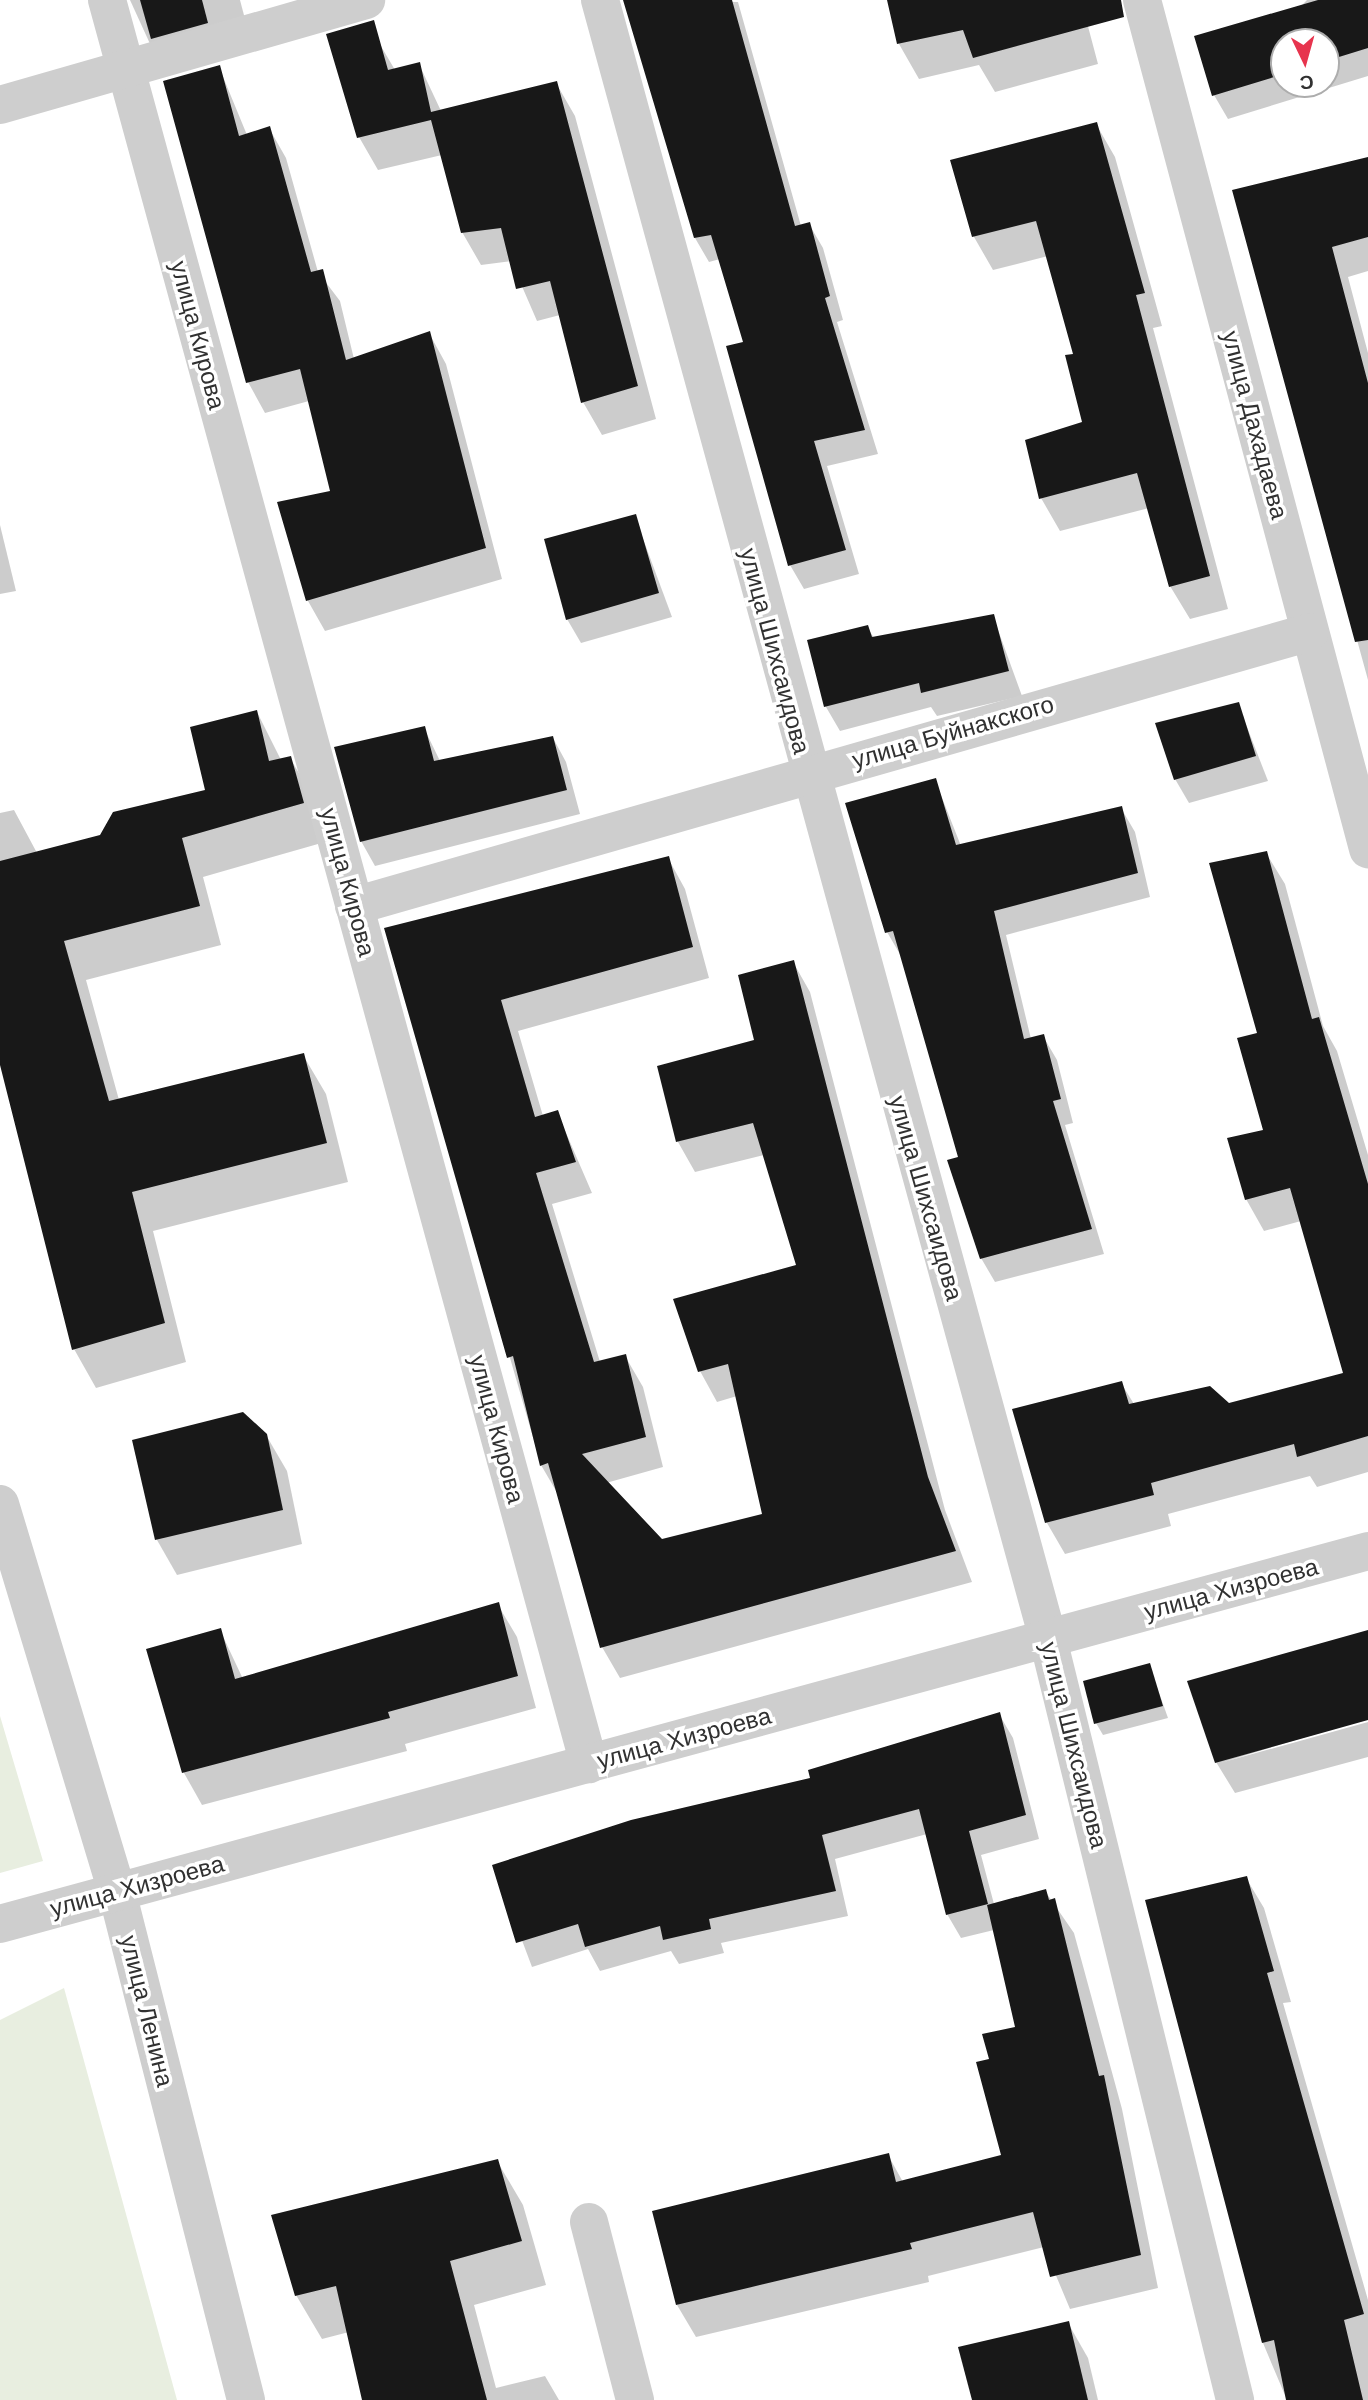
<!DOCTYPE html>
<html>
<head>
<meta charset="utf-8">
<style>
  body { margin:0 }
  #map { position:relative; width:1368px; height:2400px; overflow:hidden; background:#fff; font-family:Arial,sans-serif }
  div>[style] { position:absolute }
  [style*='--x'] { left:calc(var(--x)*1px); top:calc(var(--y)*1px); width:calc(var(--w)*1px); rotate:calc(var(--a)*1deg) }
  .green>* { inset:0; background:#e8eee0 }
  .shadow>* { inset:0; background:#0003 }
  .building>* { inset:0; background:#181818 }
  .street>* { height:38px; margin:-19px; padding:0 19px; transform-origin:19px; border-radius:19px; background:#cecece }
  span { translate:-50% -50%; white-space:nowrap; text-align:center; line-height:1.15; -webkit-text-stroke:7px #fff; paint-order:stroke }
  .street-label { font-size:24px; color:#313131 }
  .north { position:absolute; left:1270px; top:28px; width:70px; height:70px; box-sizing:border-box; background:#fff; border:2px solid #adadad; border-radius:50%; rotate:175deg; font-size:19px; font-weight:700; line-height:28px; text-align:center; color:#313131 }
  .north::after { content:''; display:block; margin:auto; width:24px; height:32px; background:#e7344e; clip-path:polygon(50% 0,100% 100%,50% 72%,0 100%) }
</style>
</head>
<body>
<div id="map">
  <div class="green">
    <i style="clip-path:polygon(0 1716px,43px 1861px,0 1873px)"></i>
    <i style="clip-path:polygon(64px 1988px,177px 2400px,0 2400px,0 2020px)"></i>
  </div>
  <div class="shadow">
    <i style="clip-path:polygon(130px 0,240px 0,245px 19px,151px 46px)"></i>
    <i style="clip-path:polygon(631px 0,738px 2px,801px 226px,809px 224px,823px 248px,843px 320px,837px 322px,878px 454px,827px 466px,859px 574px,804px 589px,790px 565px,745px 343px,720px 259px,709px 262px,695px 238px)"></i>
    <i style="clip-path:polygon(1081px 0,1098px 64px,995px 92px,979px 65px,919px 79px,899px 44px,889px 1px)"></i>
    <i style="clip-path:polygon(evenodd,1307px 0,1368px 0,1368px 76px,1228px 119px,1214px 95px,1307px 0,1284px 42px,1326px 42px,1326px 84px,1284px 84px,1284px 42px)"></i>
    <i style="clip-path:polygon(378px 41px,395px 70px,419px 64px,441px 111px,556px 83px,575px 116px,656px 419px,602px 435px,583px 402px,560px 315px,537px 321px,511px 261px,481px 265px,462px 232px,442px 155px,378px 170px,359px 137px)"></i>
    <i style="clip-path:polygon(219px 67px,247px 135px,269px 128px,286px 158px,318px 272px,340px 301px,354px 359px,429px 333px,446px 364px,502px 579px,325px 631px,308px 601px,280px 503px,332px 492px,309px 401px,265px 413px,248px 382px)"></i>
    <i style="clip-path:polygon(1096px 124px,1115px 157px,1162px 326px,1153px 328px,1228px 609px,1190px 619px,1170px 586px,1149px 508px,1060px 531px,1041px 498px,1084px 423px,1075px 355px,1048px 256px,993px 270px,974px 237px,952px 161px)"></i>
    <i style="clip-path:polygon(1368px 159px,1368px 271px,1348px 277px,1368px 353px,1368px 680px,1234px 192px)"></i>
    <i style="clip-path:polygon(635px 517px,672px 617px,581px 643px,567px 619px)"></i>
    <i style="clip-path:polygon(0 525px,16px 591px,0 594px)"></i>
    <i style="clip-path:polygon(993px 616px,1022px 696px,937px 716px,931px 707px,840px 731px,826px 707px,809px 641px,867px 627px,874px 638px)"></i>
    <i style="clip-path:polygon(1238px 704px,1268px 781px,1189px 803px,1175px 779px)"></i>
    <i style="clip-path:polygon(257px 712px,281px 760px,290px 758px,313px 797px,325px 842px,203px 877px,221px 945px,86px 980px,119px 1100px,303px 1055px,326px 1094px,348px 1182px,153px 1231px,186px 1362px,96px 1388px,74px 1349px,0 1058px,0 813px,14px 810px,37px 853px,101px 837px,207px 792px)"></i>
    <i style="clip-path:polygon(424px 728px,440px 761px,553px 738px,566px 762px,580px 814px,375px 866px,361px 841px)"></i>
    <i style="clip-path:polygon(935px 780px,961px 846px,1121px 808px,1135px 832px,1150px 897px,1006px 935px,1031px 1039px,1043px 1036px,1057px 1060px,1073px 1123px,1065px 1125px,1104px 1254px,995px 1282px,981px 1258px,960px 1158px,901px 956px,887px 932px)"></i>
    <i style="clip-path:polygon(1266px 853px,1285px 884px,1323px 1026px,1337px 1051px,1368px 1155px,1368px 1472px,1317px 1487px,1310px 1476px,1168px 1514px,1171px 1526px,1065px 1554px,1047px 1523px,1014px 1410px,1121px 1383px,1134px 1404px,1229px 1405px,1345px 1374px,1301px 1221px,1264px 1231px,1246px 1199px,1265px 1131px,1259px 1034px)"></i>
    <i style="clip-path:polygon(668px 858px,685px 889px,709px 978px,518px 1031px,543px 1116px,557px 1112px,592px 1193px,552px 1204px,600px 1362px,625px 1356px,643px 1387px,663px 1467px,606px 1483px,661px 1541px,765px 1515px,737px 1396px,717px 1402px,700px 1371px,798px 1266px,764px 1155px,695px 1172px,678px 1142px,659px 1068px,756px 1041px,793px 962px,810px 992px,945px 1510px,972px 1582px,620px 1678px,602px 1647px,559px 1496px,541px 1465px,386px 930px)"></i>
    <i style="clip-path:polygon(266px 1435px,287px 1471px,302px 1544px,177px 1575px,157px 1540px,134px 1441px)"></i>
    <i style="clip-path:polygon(498px 1605px,517px 1637px,536px 1708px,405px 1744px,407px 1751px,202px 1805px,184px 1773px,148px 1650px,220px 1630px,243px 1679px)"></i>
    <i style="clip-path:polygon(1368px 1632px,1368px 1718px,1220px 1763px,1368px 1722px,1368px 1757px,1235px 1793px,1216px 1762px)"></i>
    <i style="clip-path:polygon(1149px 1665px,1168px 1718px,1103px 1735px,1096px 1723px)"></i>
    <i style="clip-path:polygon(999px 1714px,1013px 1738px,1039px 1839px,981px 1855px,994px 1904px,1045px 1891px,1074px 1933px,1122px 2109px,1158px 2288px,1070px 2309px,1044px 2247px,928px 2276px,929px 2282px,696px 2337px,677px 2305px,888px 2155px,903px 2182px,1003px 2156px,1017px 2028px,994px 1930px,961px 1938px,947px 1914px,927px 1834px,835px 1859px,848px 1916px,721px 1943px,724px 1953px,679px 1964px,671px 1951px,600px 1971px,588px 1949px,532px 1967px,494px 1866px,812px 1779px)"></i>
    <i style="clip-path:polygon(1246px 1878px,1264px 1908px,1291px 2002px,1283px 2003px,1368px 2300px,1368px 2400px,1287px 2400px,1263px 2343px,1147px 1901px)"></i>
    <i style="clip-path:polygon(497px 2161px,523px 2205px,546px 2285px,474px 2305px,496px 2388px,545px 2376px,559px 2400px,365px 2400px,349px 2332px,322px 2339px,296px 2295px)"></i>
    <i style="clip-path:polygon(1068px 2323px,1088px 2358px,1098px 2400px,974px 2400px)"></i>
  </div>
  <div class="building">
    <i style="clip-path:polygon(140px 0,202px 0,208px 23px,151px 39px)"></i>
    <i style="clip-path:polygon(623px 0,732px 0,795px 226px,810px 222px,830px 296px,825px 298px,865px 430px,814px 441px,846px 550px,788px 566px,726px 346px,743px 342px,711px 235px,694px 238px)"></i>
    <i style="clip-path:polygon(887px 0,1121px 0,1124px 17px,973px 58px,963px 30px,897px 44px)"></i>
    <i style="clip-path:polygon(1318px 0,1368px 0,1368px 48px,1326px 61px,1326px 42px,1284px 42px,1284px 74px,1212px 96px,1194px 36px)"></i>
    <i style="clip-path:polygon(374px 20px,388px 70px,420px 62px,431px 112px,557px 81px,638px 386px,581px 403px,550px 281px,516px 289px,501px 228px,461px 233px,431px 120px,357px 138px,326px 34px)"></i>
    <i style="clip-path:polygon(220px 65px,239px 136px,270px 126px,311px 272px,323px 269px,346px 360px,430px 331px,486px 548px,306px 601px,277px 502px,330px 491px,300px 369px,246px 383px,163px 81px)"></i>
    <i style="clip-path:polygon(1097px 122px,1145px 293px,1136px 295px,1210px 576px,1169px 587px,1137px 473px,1039px 499px,1025px 440px,1082px 422px,1065px 355px,1073px 354px,1036px 221px,972px 237px,950px 160px)"></i>
    <i style="clip-path:polygon(1368px 157px,1368px 237px,1332px 247px,1368px 383px,1368px 640px,1355px 642px,1232px 190px)"></i>
    <i style="clip-path:polygon(636px 514px,659px 593px,566px 620px,544px 539px)"></i>
    <i style="clip-path:polygon(994px 614px,1009px 671px,921px 693px,919px 683px,824px 707px,807px 640px,868px 625px,872px 637px)"></i>
    <i style="clip-path:polygon(1239px 702px,1256px 756px,1174px 780px,1155px 723px)"></i>
    <i style="clip-path:polygon(257px 710px,269px 761px,291px 756px,304px 803px,182px 838px,200px 906px,64px 941px,109px 1101px,304px 1053px,327px 1143px,132px 1192px,165px 1323px,72px 1350px,0 1065px,0 861px,100px 835px,113px 812px,205px 790px,190px 727px)"></i>
    <i style="clip-path:polygon(425px 726px,434px 761px,553px 736px,567px 790px,360px 842px,334px 747px)"></i>
    <i style="clip-path:polygon(936px 778px,956px 845px,1122px 806px,1138px 873px,994px 911px,1024px 1039px,1044px 1034px,1061px 1099px,1053px 1101px,1092px 1229px,980px 1259px,947px 1160px,958px 1157px,893px 931px,885px 933px,845px 803px)"></i>
    <i style="clip-path:polygon(1267px 851px,1312px 1019px,1319px 1017px,1368px 1184px,1368px 1436px,1297px 1457px,1294px 1444px,1151px 1483px,1154px 1495px,1045px 1523px,1012px 1409px,1122px 1381px,1129px 1404px,1210px 1386px,1229px 1403px,1343px 1373px,1290px 1188px,1245px 1200px,1227px 1138px,1263px 1130px,1237px 1038px,1257px 1033px,1209px 863px)"></i>
    <i style="clip-path:polygon(669px 856px,693px 947px,501px 1000px,535px 1117px,558px 1110px,576px 1162px,536px 1173px,594px 1362px,626px 1354px,646px 1437px,582px 1454px,662px 1539px,762px 1514px,728px 1364px,698px 1372px,673px 1299px,796px 1265px,753px 1123px,676px 1142px,657px 1066px,754px 1040px,738px 975px,794px 960px,928px 1477px,956px 1551px,600px 1648px,548px 1463px,540px 1466px,513px 1356px,507px 1358px,384px 928px)"></i>
    <i style="clip-path:polygon(243px 1412px,267px 1434px,283px 1510px,155px 1540px,132px 1440px)"></i>
    <i style="clip-path:polygon(499px 1602px,518px 1676px,388px 1712px,390px 1718px,182px 1773px,146px 1649px,221px 1628px,235px 1679px)"></i>
    <i style="clip-path:polygon(1368px 1630px,1368px 1720px,1215px 1763px,1187px 1681px)"></i>
    <i style="clip-path:polygon(1150px 1663px,1163px 1706px,1094px 1724px,1083px 1681px)"></i>
    <i style="clip-path:polygon(1000px 1712px,1026px 1815px,969px 1831px,988px 1904px,946px 1915px,919px 1809px,822px 1835px,836px 1891px,709px 1919px,711px 1929px,663px 1940px,660px 1926px,585px 1947px,578px 1924px,516px 1943px,492px 1865px,631px 1820px,810px 1778px,808px 1770px)"></i>
    <i style="clip-path:polygon(1247px 1876px,1274px 1971px,1267px 1973px,1364px 2314px,1344px 2320px,1363px 2400px,1286px 2400px,1274px 2340px,1262px 2343px,1145px 1900px)"></i>
    <i style="clip-path:polygon(1046px 1889px,1049px 1900px,1055px 1898px,1099px 2076px,1104px 2075px,1141px 2255px,1050px 2277px,1033px 2212px,910px 2243px,912px 2249px,676px 2305px,652px 2211px,889px 2153px,896px 2182px,1001px 2155px,976px 2062px,989px 2059px,982px 2034px,1015px 2027px,987px 1905px)"></i>
    <i style="clip-path:polygon(498px 2159px,522px 2241px,450px 2261px,487px 2400px,362px 2400px,336px 2286px,295px 2296px,271px 2215px)"></i>
    <i style="clip-path:polygon(1069px 2321px,1088px 2400px,972px 2400px,958px 2347px)"></i>
  </div>
  <div class="street">
    <i style="--x:107;--y:0;--w:1829;--a:74.72"></i>
    <i style="--x:600;--y:0;--w:1699;--a:74.71"></i>
    <i style="--x:1048;--y:1639;--w:784;--a:76.19"></i>
    <i style="--x:1142;--y:0;--w:879;--a:75.09"></i>
    <i style="--x:0;--y:105;--w:381;--a:-16"></i>
    <i style="--x:354;--y:906;--w:994;--a:-15.99"></i>
    <i style="--x:0;--y:1504;--w:405;--a:73.2"></i>
    <i style="--x:117;--y:1892;--w:524;--a:75.75"></i>
    <i style="--x:0;--y:1924;--w:1418;--a:-15.25"></i>
    <i style="--x:589;--y:2222;--w:184;--a:75.5"></i>
  </div>
  <div class="street-label">
    <span style="left:198px;top:335px;rotate:75deg">улица Кирова</span>
    <span style="left:1255px;top:425px;rotate:75deg">улица Дахадаева</span>
    <span style="left:775px;top:651px;rotate:75deg">улица Шихсаидова</span>
    <span style="left:953px;top:732px;rotate:-16deg">улица Буйнакского</span>
    <span style="left:348px;top:882px;rotate:75deg">улица Кирова</span>
    <span style="left:926px;top:1198px;rotate:74deg">улица Шихсаидова</span>
    <span style="left:497px;top:1429px;rotate:75deg">улица Кирова</span>
    <span style="left:1231px;top:1589px;rotate:-15deg">улица Хизроева</span>
    <span style="left:684px;top:1738px;rotate:-15deg">улица Хизроева</span>
    <span style="left:1074px;top:1745px;rotate:76deg">улица Шихсаидова</span>
    <span style="left:137px;top:1886px;rotate:-15deg">улица Хизроева</span>
    <span style="left:147px;top:2011px;rotate:76deg">улица Ленина</span>
  </div>
  <div class="north">С</div>
</div>
</body>
</html>
